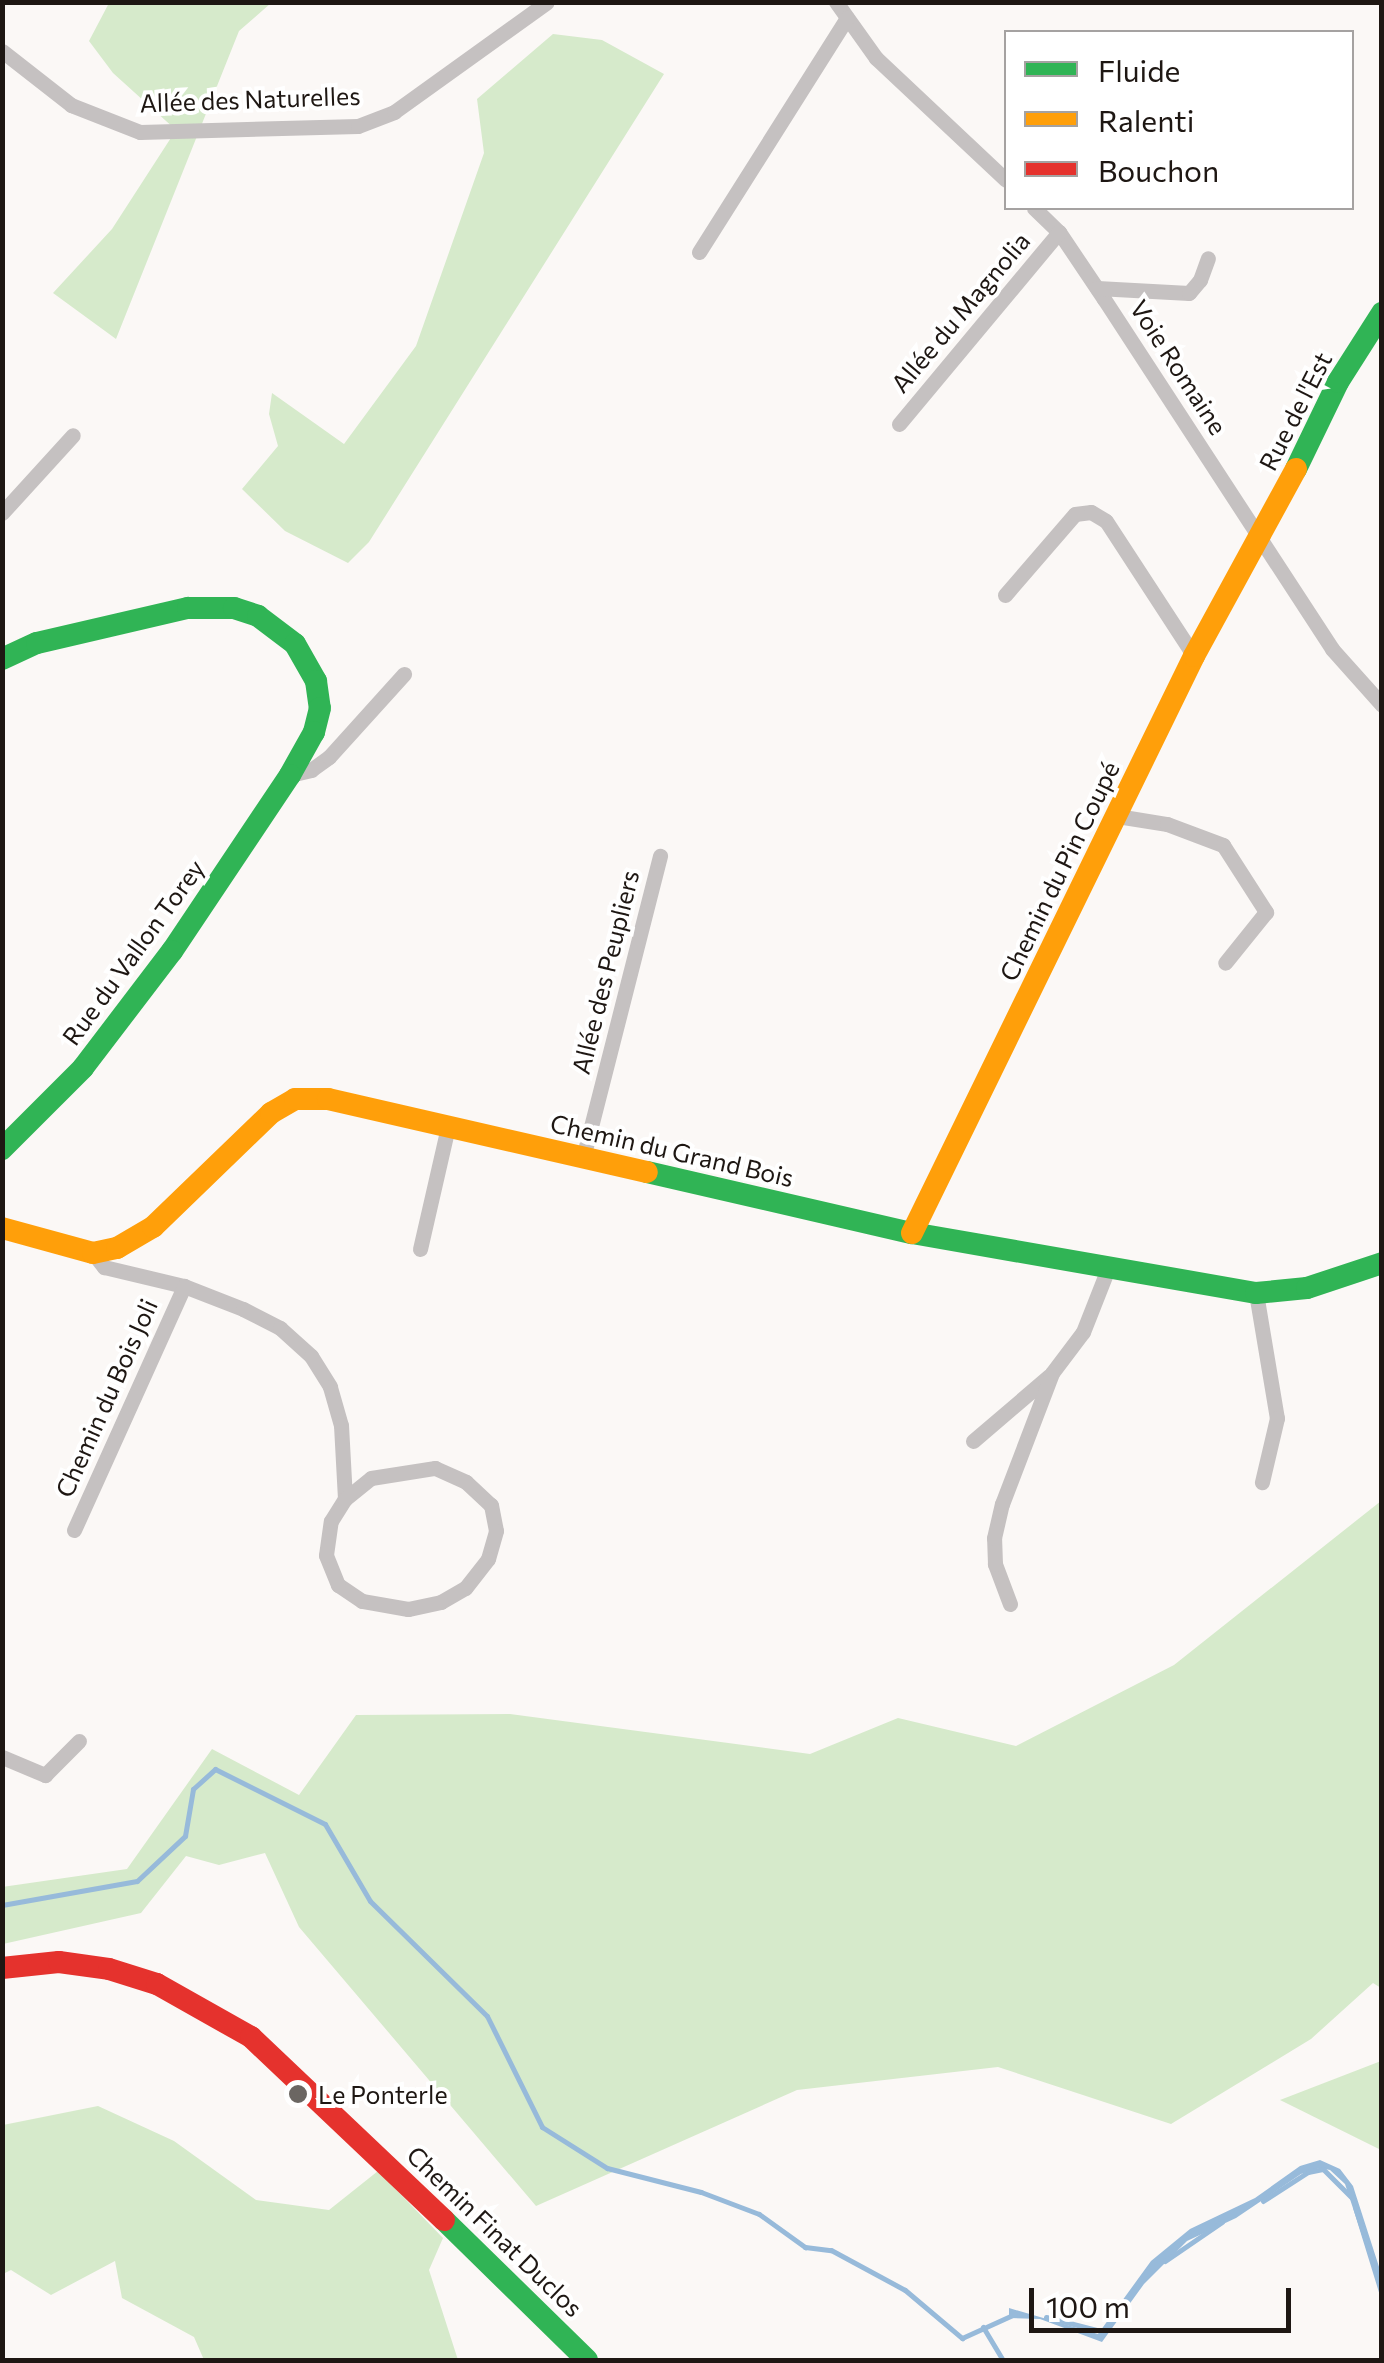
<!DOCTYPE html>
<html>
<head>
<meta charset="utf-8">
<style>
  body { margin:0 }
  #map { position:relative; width:1384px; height:2363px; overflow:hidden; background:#fbf8f6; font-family:Commissioner,sans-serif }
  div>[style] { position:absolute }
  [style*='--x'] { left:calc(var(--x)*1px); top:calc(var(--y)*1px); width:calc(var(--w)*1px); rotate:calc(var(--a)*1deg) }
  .green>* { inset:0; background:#d6eacb }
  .water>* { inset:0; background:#97bada }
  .stream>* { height:5px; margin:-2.5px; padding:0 2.5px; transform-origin:2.5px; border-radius:2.5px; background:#97bada }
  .street>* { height:15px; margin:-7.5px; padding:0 7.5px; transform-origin:7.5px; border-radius:7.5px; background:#c5c1c1 }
  .fast>* { height:22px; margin:-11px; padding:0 11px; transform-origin:11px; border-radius:11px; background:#30b455 }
  .slow>* { height:22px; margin:-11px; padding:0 11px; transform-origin:11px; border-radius:11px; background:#ff9f0a }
  .jam>* { height:22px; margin:-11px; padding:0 11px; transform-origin:11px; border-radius:11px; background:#e5322d }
  .dots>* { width:28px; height:28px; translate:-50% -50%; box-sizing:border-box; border:5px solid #fff; border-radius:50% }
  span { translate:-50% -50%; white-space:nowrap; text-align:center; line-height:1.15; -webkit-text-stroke:8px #fff; paint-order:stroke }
  .street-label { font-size:25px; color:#1e1713 }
  .poi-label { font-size:25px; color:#1e1713 }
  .left { translate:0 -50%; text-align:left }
  .frame { position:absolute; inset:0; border:5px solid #1e1713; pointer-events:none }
  .legend { position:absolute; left:1004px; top:30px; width:350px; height:180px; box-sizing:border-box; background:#fff; border:2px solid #a5a2a1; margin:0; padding:12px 18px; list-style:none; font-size:30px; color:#1e1713 }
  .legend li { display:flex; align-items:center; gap:20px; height:50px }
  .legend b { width:50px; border:2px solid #a5a2a1 }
  .scale { position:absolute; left:1029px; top:2288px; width:262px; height:45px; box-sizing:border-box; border:5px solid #1e1713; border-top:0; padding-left:12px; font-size:30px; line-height:35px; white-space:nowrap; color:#1e1713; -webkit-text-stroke:8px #fff; paint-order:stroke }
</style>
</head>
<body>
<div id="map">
  <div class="green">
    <i style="clip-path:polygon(109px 3px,271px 3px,239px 31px,116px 339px,53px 293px,112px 229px,176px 130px,113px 73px,89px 41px)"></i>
    <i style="clip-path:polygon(553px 34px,602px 40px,664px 74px,369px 542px,348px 563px,285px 531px,242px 489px,278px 446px,269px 414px,272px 393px,344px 444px,416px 346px,484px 153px,477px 99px)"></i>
    <i style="clip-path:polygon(1381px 1501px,1381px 1988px,1373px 1983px,1311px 2039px,1171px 2124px,998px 2067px,797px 2090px,536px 2206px,299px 1927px,265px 1853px,219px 1865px,186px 1856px,141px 1913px,3px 1944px,2px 1887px,127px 1869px,212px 1749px,299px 1795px,356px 1715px,510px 1714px,810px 1754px,898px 1718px,1016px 1746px,1174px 1665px)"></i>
    <i style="clip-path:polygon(1381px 2061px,1381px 2150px,1280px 2100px)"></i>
    <i style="clip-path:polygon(98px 2106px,174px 2141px,256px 2200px,329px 2210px,378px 2171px,443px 2238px,429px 2270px,458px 2360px,204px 2360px,194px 2337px,122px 2298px,115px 2261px,51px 2295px,11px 2270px,3px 2274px,3px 2125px)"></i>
  </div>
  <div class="water">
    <i style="clip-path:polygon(1320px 2160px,1340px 2169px,1353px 2186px,1381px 2273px,1381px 2293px,1345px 2184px,1330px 2170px,1320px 2168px,1301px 2174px,1236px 2218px,1187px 2241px,1144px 2284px,1102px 2342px,1040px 2319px,1009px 2318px,1009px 2308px,1098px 2334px,1151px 2261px,1190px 2229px,1255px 2198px,1300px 2166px)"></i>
  </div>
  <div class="stream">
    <i style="--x:2;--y:1905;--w:137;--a:-10.1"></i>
    <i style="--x:137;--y:1881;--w:66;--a:-43.2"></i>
    <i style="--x:185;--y:1836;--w:48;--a:-80.3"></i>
    <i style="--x:193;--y:1789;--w:30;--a:-42"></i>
    <i style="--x:215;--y:1769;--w:123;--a:26.6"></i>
    <i style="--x:325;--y:1824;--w:89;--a:59.7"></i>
    <i style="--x:370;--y:1901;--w:164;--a:44.5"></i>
    <i style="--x:487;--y:2016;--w:124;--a:63.6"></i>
    <i style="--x:542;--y:2127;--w:77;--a:32.2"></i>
    <i style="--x:607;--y:2168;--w:97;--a:14.3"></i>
    <i style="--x:701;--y:2192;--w:62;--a:20.8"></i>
    <i style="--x:759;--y:2214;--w:57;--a:35.7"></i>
    <i style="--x:805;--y:2247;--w:26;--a:7"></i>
    <i style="--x:831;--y:2250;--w:84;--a:28.4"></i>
    <i style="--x:905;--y:2290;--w:75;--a:40.1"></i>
    <i style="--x:962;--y:2338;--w:58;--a:-24.4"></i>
    <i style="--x:1263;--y:2201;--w:54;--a:-32.8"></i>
    <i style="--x:1308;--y:2172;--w:15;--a:-11"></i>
    <i style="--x:1323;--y:2169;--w:40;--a:45"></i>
    <i style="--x:1355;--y:2207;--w:92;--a:72.9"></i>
    <i style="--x:1165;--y:2261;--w:69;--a:-34.4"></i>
    <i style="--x:1046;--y:2317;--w:57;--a:14.3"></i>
    <i style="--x:983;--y:2327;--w:39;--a:59"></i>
  </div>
  <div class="street">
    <i style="--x:836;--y:2;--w:69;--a:54.5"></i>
    <i style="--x:876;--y:58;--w:178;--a:43.2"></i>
    <i style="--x:2;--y:51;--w:88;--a:38"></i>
    <i style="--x:71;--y:105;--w:74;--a:21.4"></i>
    <i style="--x:140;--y:132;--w:218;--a:-1.6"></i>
    <i style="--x:358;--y:126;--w:39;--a:-21"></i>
    <i style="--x:394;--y:112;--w:188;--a:-35.7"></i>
    <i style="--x:1034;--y:208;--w:35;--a:44"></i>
    <i style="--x:1059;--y:232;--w:81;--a:56.1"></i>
    <i style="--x:1104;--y:299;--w:418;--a:56.9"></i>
    <i style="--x:1332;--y:649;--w:75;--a:48.2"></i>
    <i style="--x:699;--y:252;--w:277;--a:-57.7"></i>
    <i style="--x:1097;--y:288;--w:92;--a:3.1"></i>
    <i style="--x:1189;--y:293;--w:17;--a:-50"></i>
    <i style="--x:1200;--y:280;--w:23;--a:-70"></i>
    <i style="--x:899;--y:424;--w:250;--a:-50.2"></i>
    <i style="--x:2;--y:513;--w:105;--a:-47.7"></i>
    <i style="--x:1005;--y:595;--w:107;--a:-49.2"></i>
    <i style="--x:1075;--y:514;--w:16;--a:-7"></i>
    <i style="--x:1091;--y:512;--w:17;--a:31"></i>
    <i style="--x:1106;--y:521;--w:161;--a:56.9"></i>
    <i style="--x:290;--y:775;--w:22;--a:-13"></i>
    <i style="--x:311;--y:770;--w:22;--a:-36"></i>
    <i style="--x:329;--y:757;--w:112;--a:-47.9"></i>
    <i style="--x:1117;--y:816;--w:51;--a:9.1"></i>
    <i style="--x:1167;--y:824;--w:60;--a:20.6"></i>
    <i style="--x:1223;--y:845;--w:80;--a:57.3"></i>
    <i style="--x:1266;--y:912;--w:65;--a:128.8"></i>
    <i style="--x:583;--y:1158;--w:312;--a:-75.7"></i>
    <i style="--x:420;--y:1249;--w:125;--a:-77.1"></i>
    <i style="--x:93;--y:1253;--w:18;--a:52"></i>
    <i style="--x:104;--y:1267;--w:82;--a:13.4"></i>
    <i style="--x:184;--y:1286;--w:63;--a:21.3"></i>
    <i style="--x:243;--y:1309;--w:42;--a:27.2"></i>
    <i style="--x:280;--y:1328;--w:42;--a:42.1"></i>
    <i style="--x:311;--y:1356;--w:36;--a:58"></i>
    <i style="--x:330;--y:1387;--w:40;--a:74"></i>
    <i style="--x:341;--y:1425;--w:74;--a:86.9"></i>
    <i style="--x:1256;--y:1293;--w:127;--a:80.5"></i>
    <i style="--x:1277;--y:1418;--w:66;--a:103.2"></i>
    <i style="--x:973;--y:1441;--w:100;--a:-40.5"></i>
    <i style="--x:435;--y:1468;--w:34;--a:24"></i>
    <i style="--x:466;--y:1482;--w:34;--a:43"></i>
    <i style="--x:491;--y:1505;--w:26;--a:79"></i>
    <i style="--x:496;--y:1531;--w:29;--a:106"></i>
    <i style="--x:488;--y:1559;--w:37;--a:128"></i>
    <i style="--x:465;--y:1588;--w:28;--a:150"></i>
    <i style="--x:441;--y:1602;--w:34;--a:168"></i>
    <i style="--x:408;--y:1609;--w:47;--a:-170.1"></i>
    <i style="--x:362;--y:1601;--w:29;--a:-146"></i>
    <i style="--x:338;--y:1585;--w:32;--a:-112"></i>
    <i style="--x:326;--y:1555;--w:34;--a:-82"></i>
    <i style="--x:331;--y:1521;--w:26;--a:-58"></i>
    <i style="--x:345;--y:1499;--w:33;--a:-39"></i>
    <i style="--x:371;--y:1478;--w:65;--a:-8.9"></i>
    <i style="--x:74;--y:1530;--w:268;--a:-65.7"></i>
    <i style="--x:1010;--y:1604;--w:43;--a:-110.6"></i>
    <i style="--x:995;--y:1564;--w:26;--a:-92"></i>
    <i style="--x:994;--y:1538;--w:35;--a:-77"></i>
    <i style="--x:1002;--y:1504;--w:140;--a:-69.1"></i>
    <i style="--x:1052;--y:1373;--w:51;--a:-52.9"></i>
    <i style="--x:1083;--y:1332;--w:71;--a:-68.5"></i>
    <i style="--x:2;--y:1757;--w:47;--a:22.7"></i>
    <i style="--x:45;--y:1775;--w:48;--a:-45"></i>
  </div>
  <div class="fast">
    <i style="--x:1296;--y:469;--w:97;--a:-64.2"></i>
    <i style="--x:1338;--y:382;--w:82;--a:-57.5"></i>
    <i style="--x:2;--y:659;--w:38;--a:-25"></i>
    <i style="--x:37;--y:643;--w:155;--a:-13.1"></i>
    <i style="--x:188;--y:608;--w:46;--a:0"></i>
    <i style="--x:234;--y:608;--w:25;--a:18"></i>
    <i style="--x:258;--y:616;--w:46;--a:37.1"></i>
    <i style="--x:295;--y:644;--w:43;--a:60.4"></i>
    <i style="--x:316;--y:681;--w:27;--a:82"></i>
    <i style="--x:320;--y:708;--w:25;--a:104"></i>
    <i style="--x:314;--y:732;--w:49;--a:119.2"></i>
    <i style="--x:290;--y:775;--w:212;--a:123.8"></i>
    <i style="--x:172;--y:951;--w:147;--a:127.3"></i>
    <i style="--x:83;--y:1068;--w:115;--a:135"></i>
    <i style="--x:647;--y:1172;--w:272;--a:13"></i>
    <i style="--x:912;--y:1233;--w:349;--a:9.9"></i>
    <i style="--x:1256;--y:1293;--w:51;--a:-5.6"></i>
    <i style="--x:1307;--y:1288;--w:79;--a:-18.4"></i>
    <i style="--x:444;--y:2220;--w:200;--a:44.4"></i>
  </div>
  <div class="slow">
    <i style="--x:2;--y:1228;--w:94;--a:15.4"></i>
    <i style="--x:93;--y:1253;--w:25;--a:-12"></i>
    <i style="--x:117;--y:1248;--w:42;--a:-30.3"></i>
    <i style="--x:153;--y:1227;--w:164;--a:-44"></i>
    <i style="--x:271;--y:1113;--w:28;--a:-30"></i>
    <i style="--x:295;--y:1099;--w:33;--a:0"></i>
    <i style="--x:328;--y:1099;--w:327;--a:12.9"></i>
    <i style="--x:912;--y:1233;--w:642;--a:-63.95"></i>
    <i style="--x:1194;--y:656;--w:213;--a:-61.4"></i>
  </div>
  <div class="jam">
    <i style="--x:2;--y:1968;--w:57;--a:-6"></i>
    <i style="--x:59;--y:1962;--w:50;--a:8"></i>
    <i style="--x:109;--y:1969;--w:50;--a:17.4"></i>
    <i style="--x:157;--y:1984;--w:108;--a:29.4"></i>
    <i style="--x:251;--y:2037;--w:266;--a:43.5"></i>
  </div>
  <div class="dots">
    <i style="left:298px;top:2094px;background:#6b6662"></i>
  </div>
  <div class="street-label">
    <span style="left:250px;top:99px;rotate:-2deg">Allée des Naturelles</span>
    <span style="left:960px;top:312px;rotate:-50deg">Allée du Magnolia</span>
    <span style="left:1179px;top:367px;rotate:57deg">Voie Romaine</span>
    <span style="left:1295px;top:411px;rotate:-63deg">Rue de l'Est</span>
    <span style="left:1059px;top:871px;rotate:-64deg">Chemin du Pin Coupé</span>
    <span style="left:133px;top:952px;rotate:-54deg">Rue du Vallon Torey</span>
    <span style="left:605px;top:972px;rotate:-76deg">Allée des Peupliers</span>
    <span style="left:672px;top:1150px;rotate:13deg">Chemin du Grand Bois</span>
    <span style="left:106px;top:1398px;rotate:-66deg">Chemin du Bois Joli</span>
    <span style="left:495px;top:2231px;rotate:44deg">Chemin Finat Duclos</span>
  </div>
  <div class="poi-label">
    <span class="left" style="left:318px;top:2094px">Le Ponterle</span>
  </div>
  <div class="frame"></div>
  <ul class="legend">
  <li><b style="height:12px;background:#30b455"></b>Fluide</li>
  <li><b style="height:12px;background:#ff9f0a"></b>Ralenti</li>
  <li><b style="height:12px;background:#e5322d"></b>Bouchon</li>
  </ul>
  <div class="scale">100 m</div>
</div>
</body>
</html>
